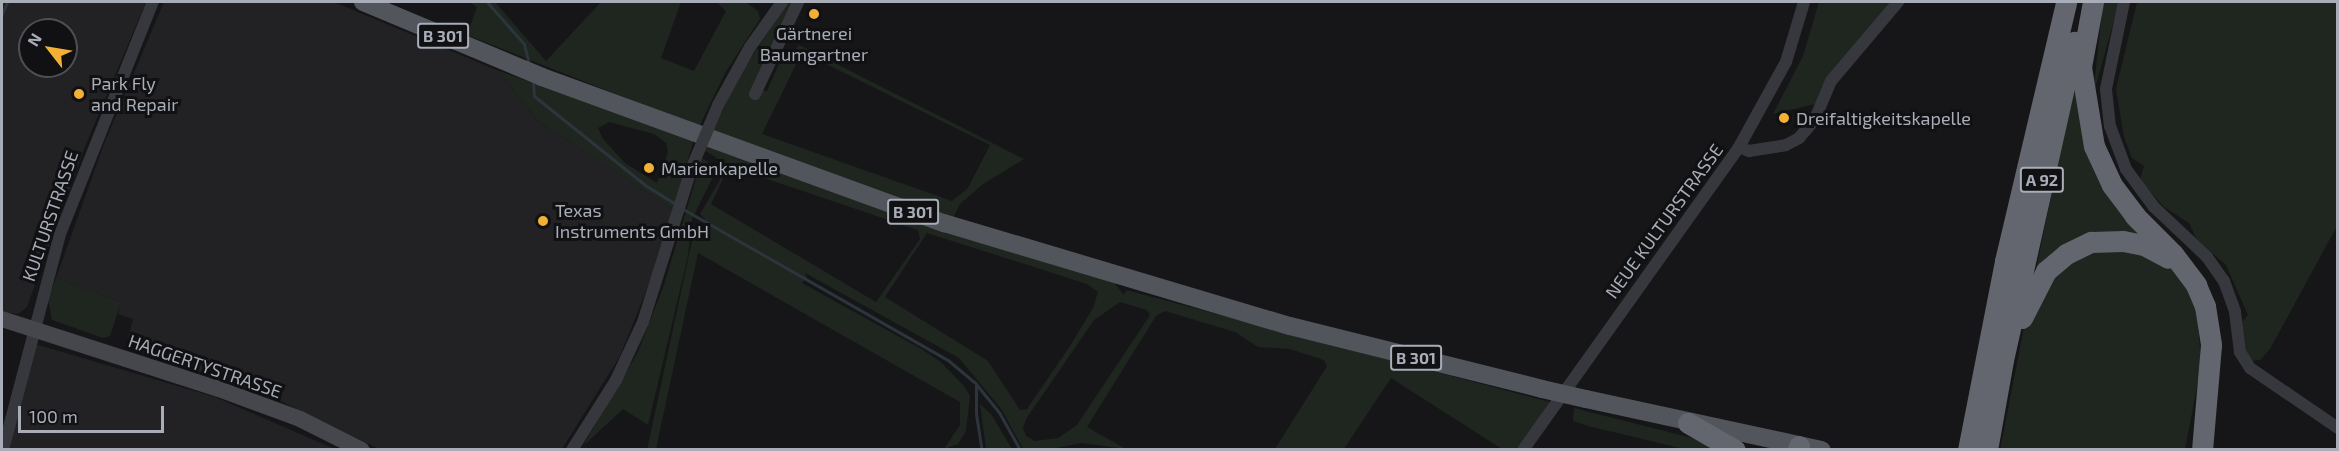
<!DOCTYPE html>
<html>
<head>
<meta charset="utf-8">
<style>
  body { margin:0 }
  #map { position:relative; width:2339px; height:451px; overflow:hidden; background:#161618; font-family:"Exo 2",sans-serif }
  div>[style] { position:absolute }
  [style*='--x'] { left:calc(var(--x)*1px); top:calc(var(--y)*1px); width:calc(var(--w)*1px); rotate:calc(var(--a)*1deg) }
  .built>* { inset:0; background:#222225 }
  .green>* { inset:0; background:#1e261f }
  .stream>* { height:3px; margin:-1.5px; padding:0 1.5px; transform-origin:1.5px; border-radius:1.5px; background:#2c353c }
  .street>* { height:12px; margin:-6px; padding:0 6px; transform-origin:6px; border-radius:6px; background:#37383d }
  .secondary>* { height:16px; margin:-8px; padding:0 8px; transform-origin:8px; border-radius:8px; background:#45474d }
  .primary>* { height:18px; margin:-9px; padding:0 9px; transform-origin:9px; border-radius:9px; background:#53555c }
  .highway>* { height:21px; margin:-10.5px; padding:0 10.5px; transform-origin:10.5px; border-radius:10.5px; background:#63666e }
  .street-bridge>* { height:12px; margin:-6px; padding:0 6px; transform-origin:6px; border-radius:6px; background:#37383d }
  .primary-bridge>* { height:18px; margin:-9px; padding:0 9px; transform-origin:9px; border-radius:9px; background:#53555c }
  .dots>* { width:16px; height:16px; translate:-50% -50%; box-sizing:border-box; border:3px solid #111113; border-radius:50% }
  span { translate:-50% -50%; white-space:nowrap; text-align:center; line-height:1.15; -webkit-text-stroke:6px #111113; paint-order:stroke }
  .shield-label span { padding:2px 4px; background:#111113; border:2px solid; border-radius:4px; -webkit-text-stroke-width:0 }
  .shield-label { font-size:16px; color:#a8adb8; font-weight:700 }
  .poi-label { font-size:18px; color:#a8adb8 }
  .left { translate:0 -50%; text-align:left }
  .street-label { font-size:18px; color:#a8adb8 }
  .frame { position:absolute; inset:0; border:3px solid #a8adb8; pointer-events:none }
  .north { position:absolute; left:18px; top:18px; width:60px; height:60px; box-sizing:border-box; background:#111113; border:2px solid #4d4f55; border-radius:50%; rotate:301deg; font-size:16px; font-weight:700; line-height:24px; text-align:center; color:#a8adb8 }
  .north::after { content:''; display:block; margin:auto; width:21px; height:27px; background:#f2b134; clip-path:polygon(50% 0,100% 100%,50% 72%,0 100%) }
  .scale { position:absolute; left:18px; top:406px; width:146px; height:27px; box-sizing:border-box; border:3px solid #a8adb8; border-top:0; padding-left:8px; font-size:18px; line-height:21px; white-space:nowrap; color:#a8adb8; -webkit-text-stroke:4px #111113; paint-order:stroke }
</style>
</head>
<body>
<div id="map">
  <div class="built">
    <i style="clip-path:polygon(evenodd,2px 2px,146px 2px,86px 144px,27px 307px,18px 314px,2px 312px,2px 2px,30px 30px,66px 30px,66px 66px,30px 66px,30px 30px)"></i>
    <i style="clip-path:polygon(164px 2px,334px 2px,499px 71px,537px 120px,673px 209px,664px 246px,620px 356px,562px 449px,379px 449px,270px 396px,132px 348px,127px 342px,133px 319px,118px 314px,121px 302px,56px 278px,104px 144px)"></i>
    <i style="clip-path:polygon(35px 344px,215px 397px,335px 449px,9px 450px)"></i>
  </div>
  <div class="green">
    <i style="clip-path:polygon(469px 2px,495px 2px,546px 61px,601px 2px,681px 2px,661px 58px,694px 71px,726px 11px,716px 2px,746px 2px,758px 11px,760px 19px,725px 73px,699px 127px,467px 35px,477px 7px)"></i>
    <i style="clip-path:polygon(evenodd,788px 2px,794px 2px,752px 89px,767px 91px,785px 50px,793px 54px,799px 45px,1024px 159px,983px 184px,960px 204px,953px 218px,713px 132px,735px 82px,788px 2px,802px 52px,990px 145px,968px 188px,952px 201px,762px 134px,802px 52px)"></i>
    <i style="clip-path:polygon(1819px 2px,1892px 2px,1821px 88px,1815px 104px,1773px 114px,1803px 56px)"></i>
    <i style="clip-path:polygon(2103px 2px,2119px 2px,2093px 96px)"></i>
    <i style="clip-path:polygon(2137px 2px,2337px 2px,2337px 226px,2270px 349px,2260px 360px,2251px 361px,2246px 354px,2242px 322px,2248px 315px,2226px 265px,2197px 240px,2189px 223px,2164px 207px,2140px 180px,2144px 166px,2132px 158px,2124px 137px,2116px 89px)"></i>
    <i style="clip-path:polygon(evenodd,499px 71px,694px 139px,673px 209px,537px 120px,499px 71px,609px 122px,654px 134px,666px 143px,668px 152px,657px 183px,625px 163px,603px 139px,598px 128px,609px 122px)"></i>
    <i style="clip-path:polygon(2075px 82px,2080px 111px,2160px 246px,2134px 234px,2035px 274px)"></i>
    <i style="clip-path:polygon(evenodd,708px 146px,1112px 280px,1124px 295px,1126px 290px,1553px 403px,1516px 449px,1502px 449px,1391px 378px,1344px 449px,1275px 449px,1324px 371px,1327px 366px,1324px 360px,1290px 349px,1258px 347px,1235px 332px,1165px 311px,1156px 316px,1087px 427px,1126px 449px,1081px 443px,1052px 449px,1023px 449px,1002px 410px,959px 358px,805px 273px,807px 278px,802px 283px,923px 350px,941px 362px,964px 386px,970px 396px,966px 431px,958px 444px,944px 449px,960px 425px,960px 402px,698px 253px,656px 449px,647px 450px,695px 227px,700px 223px,703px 226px,705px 219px,700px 214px,721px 178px,722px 170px,716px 157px,705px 151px,708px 146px,729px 166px,918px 230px,920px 239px,876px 302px,711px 204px,729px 166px,708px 146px,927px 233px,1087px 284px,1098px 292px,1093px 308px,1070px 346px,1027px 409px,1020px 410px,988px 361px,885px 297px,927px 233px,708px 146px,1120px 302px,1147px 310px,1150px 315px,1077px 425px,1058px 438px,1035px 441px,1026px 436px,1023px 428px,1026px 419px,1094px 320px,1120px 302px)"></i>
    <i style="clip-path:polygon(702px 158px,713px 165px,712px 179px,692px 219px,688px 256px,648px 425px,623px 409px,583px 446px,638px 352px,664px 285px)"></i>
    <i style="clip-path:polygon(2122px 244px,2169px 265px,2197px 303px,2201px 367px,2185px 449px,2000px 450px,2026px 317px,2063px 260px)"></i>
    <i style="clip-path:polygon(56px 278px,121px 302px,110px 336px,103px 338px,52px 320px,48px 299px)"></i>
    <i style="clip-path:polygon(980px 404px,991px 414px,1012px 449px,986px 449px)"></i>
    <i style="clip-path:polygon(1574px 408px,1704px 441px,1722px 449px,1684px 449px,1588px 426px,1573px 421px)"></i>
  </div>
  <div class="stream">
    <i style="--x:487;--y:2;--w:56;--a:48.6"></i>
    <i style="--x:524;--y:44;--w:21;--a:76"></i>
    <i style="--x:2;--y:14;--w:13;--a:-67"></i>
    <i style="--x:533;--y:79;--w:17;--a:87"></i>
    <i style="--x:534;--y:96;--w:142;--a:38.7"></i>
    <i style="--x:645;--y:185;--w:38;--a:32"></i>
    <i style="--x:683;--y:209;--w:306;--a:29.7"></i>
    <i style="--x:949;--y:361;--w:35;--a:40"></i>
    <i style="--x:976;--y:384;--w:38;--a:51"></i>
    <i style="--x:1000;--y:414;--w:41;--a:60.9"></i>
    <i style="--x:976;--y:386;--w:28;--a:90"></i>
    <i style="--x:976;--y:414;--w:36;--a:81"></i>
  </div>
  <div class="street">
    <i style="--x:2124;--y:2;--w:89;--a:101.7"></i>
    <i style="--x:2106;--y:89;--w:37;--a:84"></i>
    <i style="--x:2110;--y:126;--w:46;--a:69.6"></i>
    <i style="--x:2126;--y:169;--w:47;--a:53.6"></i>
    <i style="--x:2154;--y:207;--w:73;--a:43.3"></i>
    <i style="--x:2207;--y:257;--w:29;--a:55"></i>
    <i style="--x:2224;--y:281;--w:33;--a:70"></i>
    <i style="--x:2235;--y:312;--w:40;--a:82.9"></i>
    <i style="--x:2240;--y:352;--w:19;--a:58"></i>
    <i style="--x:2250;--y:368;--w:107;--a:34.3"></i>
    <i style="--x:755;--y:94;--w:102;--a:-64.9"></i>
    <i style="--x:718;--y:105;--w:66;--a:-61.1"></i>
    <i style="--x:750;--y:47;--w:55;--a:-54.6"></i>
    <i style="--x:1739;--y:147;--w:11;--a:22"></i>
    <i style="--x:1749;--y:151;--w:37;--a:-9"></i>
    <i style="--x:1786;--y:145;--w:15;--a:-28"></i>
    <i style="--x:1799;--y:138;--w:23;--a:-49"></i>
    <i style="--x:1814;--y:121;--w:43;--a:-67"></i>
    <i style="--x:1831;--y:81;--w:104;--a:-49.7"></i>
    <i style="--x:3;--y:450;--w:223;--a:-75.2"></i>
    <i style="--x:60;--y:234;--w:250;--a:-68.2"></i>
    <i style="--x:572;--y:450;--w:83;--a:-57.8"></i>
    <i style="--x:616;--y:380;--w:64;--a:-65"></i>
    <i style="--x:643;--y:322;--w:163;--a:-72.5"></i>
    <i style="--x:1523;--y:450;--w:372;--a:-54.5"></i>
    <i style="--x:1739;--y:147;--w:97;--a:-61.1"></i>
    <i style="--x:1786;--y:62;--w:63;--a:-73.3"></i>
  </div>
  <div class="secondary">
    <i style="--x:2;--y:319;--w:228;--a:17.9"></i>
    <i style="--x:219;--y:389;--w:86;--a:20.3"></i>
    <i style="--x:300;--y:419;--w:69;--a:26.6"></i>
  </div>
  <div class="primary">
    <i style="--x:363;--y:2;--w:194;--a:22.7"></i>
    <i style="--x:542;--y:77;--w:428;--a:20"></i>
    <i style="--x:944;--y:223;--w:361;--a:16.6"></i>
    <i style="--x:1290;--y:326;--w:260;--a:14"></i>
    <i style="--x:1586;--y:399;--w:241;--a:12.2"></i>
  </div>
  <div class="highway">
    <i style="--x:2093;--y:2;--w:66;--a:100.5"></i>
    <i style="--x:2081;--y:67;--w:80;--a:80.7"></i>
    <i style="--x:2094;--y:146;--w:43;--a:65.2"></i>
    <i style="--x:2112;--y:185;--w:39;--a:53"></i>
    <i style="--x:2135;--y:216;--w:54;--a:45"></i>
    <i style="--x:2173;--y:254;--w:39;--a:53"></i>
    <i style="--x:2196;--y:285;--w:23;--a:67"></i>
    <i style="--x:2205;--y:306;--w:39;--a:81"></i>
    <i style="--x:2211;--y:345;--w:105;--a:94.9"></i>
    <i style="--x:2022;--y:318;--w:53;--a:-62.9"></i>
    <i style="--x:2046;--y:271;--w:26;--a:-40"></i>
    <i style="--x:2066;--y:254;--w:28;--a:-26"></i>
    <i style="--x:2091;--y:242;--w:32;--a:-2"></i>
    <i style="--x:2123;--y:241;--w:21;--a:11"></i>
    <i style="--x:2144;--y:245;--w:27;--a:28"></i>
    <i style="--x:1688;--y:423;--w:54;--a:29.9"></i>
    <i style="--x:1798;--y:450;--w:4;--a:-76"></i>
    <i style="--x:1968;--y:450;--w:193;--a:-78.9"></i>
    <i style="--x:2005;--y:261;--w:266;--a:-76.7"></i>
    <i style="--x:1987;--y:450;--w:91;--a:-79.9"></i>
    <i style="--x:2003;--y:360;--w:326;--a:-77.4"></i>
  </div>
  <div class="street-bridge">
    <i style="--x:692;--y:167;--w:67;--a:-67.2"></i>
  </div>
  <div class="primary-bridge">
    <i style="--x:1542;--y:389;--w:45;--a:12.8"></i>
  </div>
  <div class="dots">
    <i style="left:814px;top:14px;background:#f2b134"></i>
    <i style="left:79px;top:94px;background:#f2b134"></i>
    <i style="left:1784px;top:118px;background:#f2b134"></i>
    <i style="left:649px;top:168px;background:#f2b134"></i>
    <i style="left:543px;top:221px;background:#f2b134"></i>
  </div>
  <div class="shield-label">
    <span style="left:443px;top:36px">B 301</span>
    <span style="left:2042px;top:180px">A 92</span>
    <span style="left:913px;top:212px">B 301</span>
    <span style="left:1416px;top:358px">B 301</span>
  </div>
  <div class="poi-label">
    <span style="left:814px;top:44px">Gärtnerei<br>Baumgartner</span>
    <span class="left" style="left:91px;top:94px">Park Fly<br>and Repair</span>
    <span class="left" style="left:1796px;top:118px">Dreifaltigkeitskapelle</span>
    <span class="left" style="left:661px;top:168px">Marienkapelle</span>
    <span class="left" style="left:555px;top:221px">Texas<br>Instruments GmbH</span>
  </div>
  <div class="street-label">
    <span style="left:50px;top:216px;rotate:-71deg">KULTURSTRASSE</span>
    <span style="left:1664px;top:221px;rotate:-54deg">NEUE KULTURSTRASSE</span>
    <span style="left:205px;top:366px;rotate:19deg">HAGGERTYSTRASSE</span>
  </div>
  <div class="frame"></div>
  <div class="north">N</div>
  <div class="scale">100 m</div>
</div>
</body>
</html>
